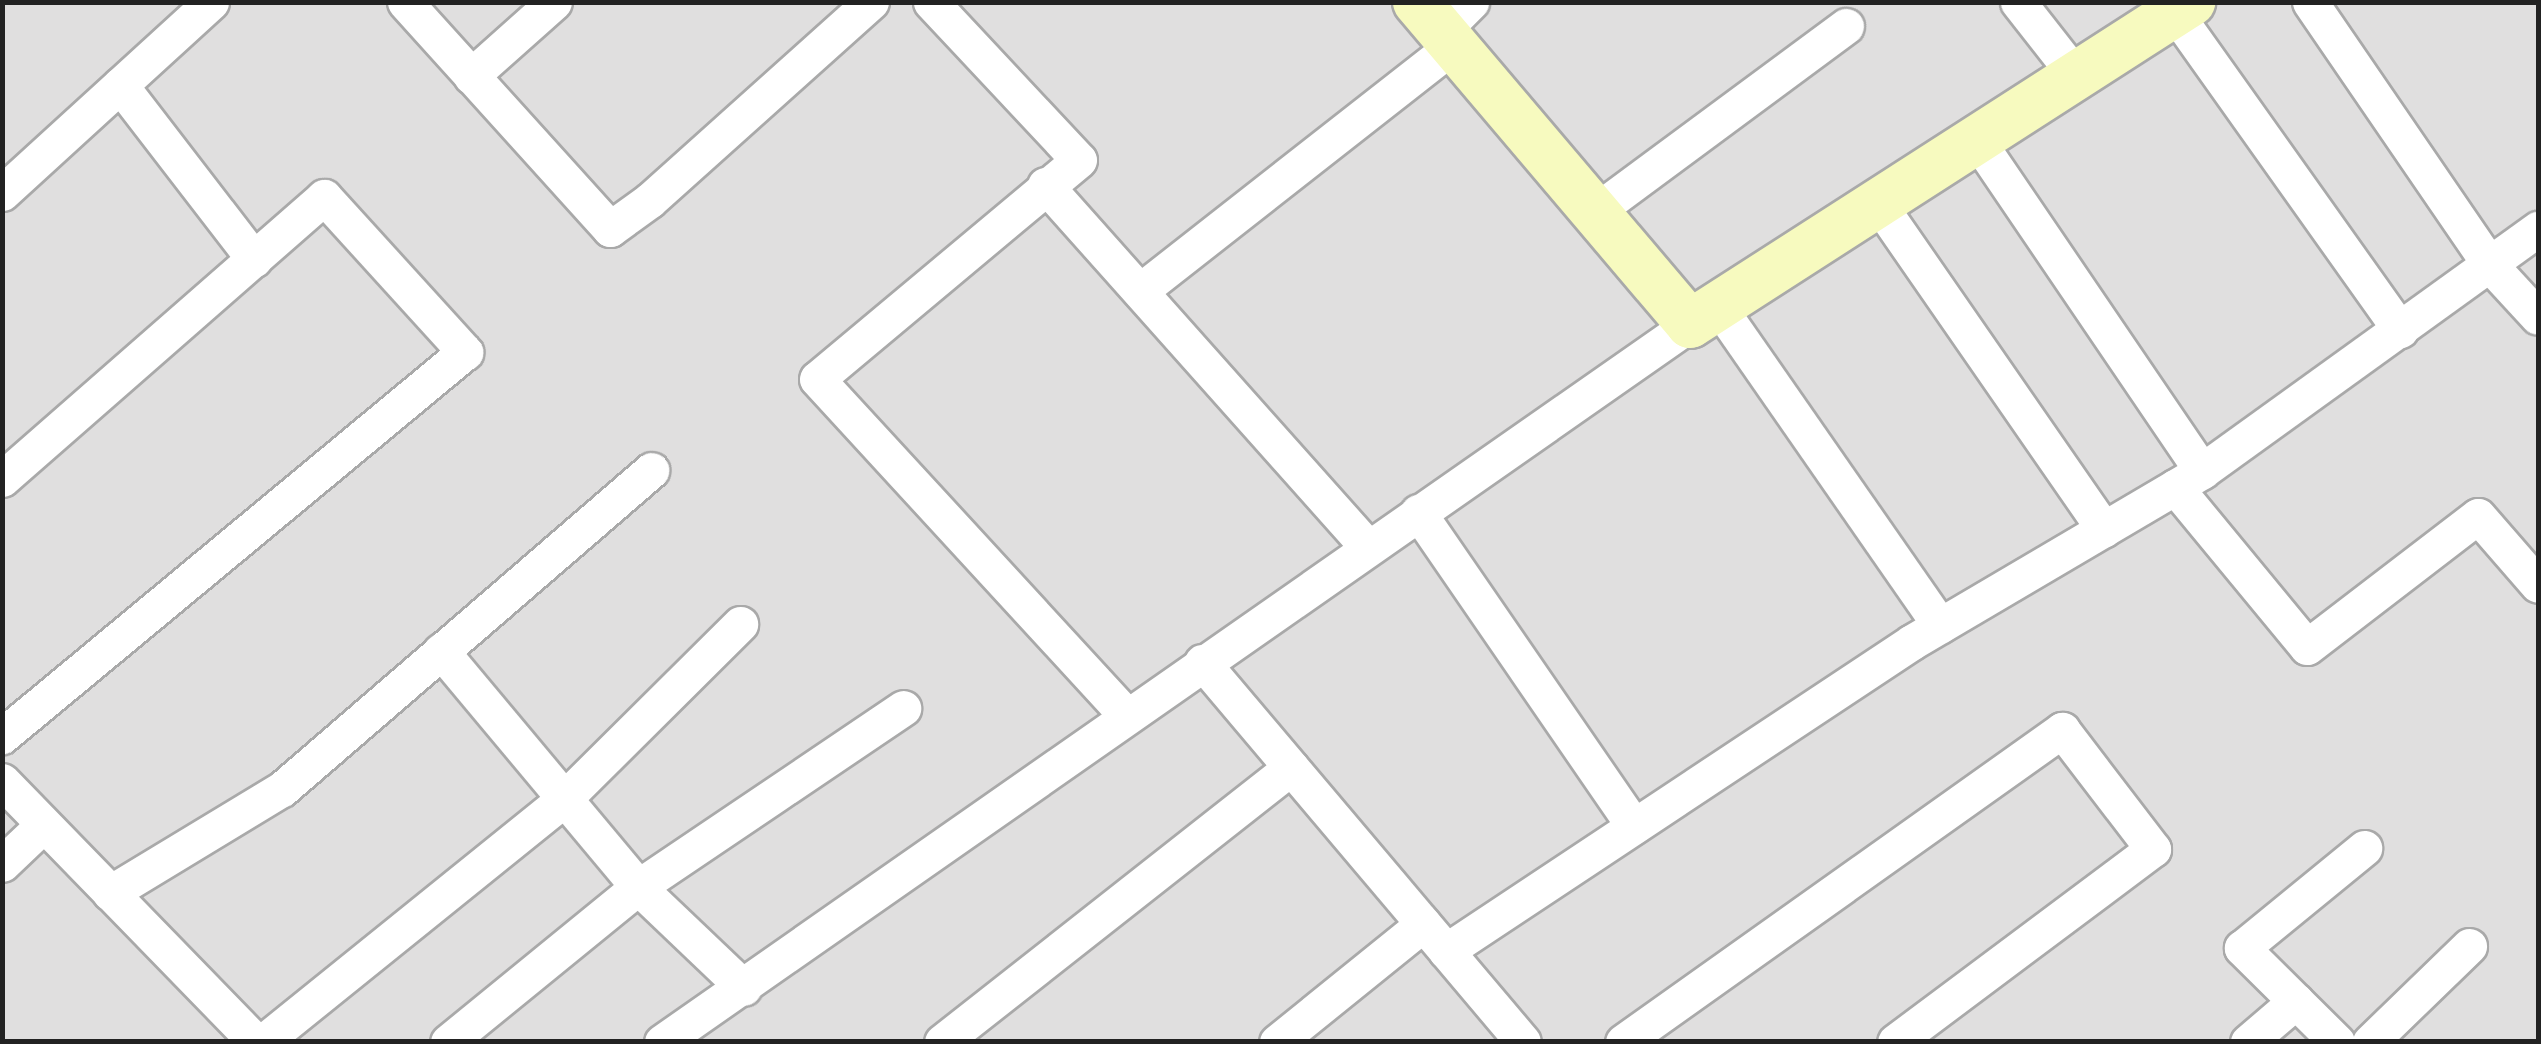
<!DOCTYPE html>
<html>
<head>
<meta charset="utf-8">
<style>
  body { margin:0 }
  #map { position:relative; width:2541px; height:1044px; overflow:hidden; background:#f2efe9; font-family:Quicksand,sans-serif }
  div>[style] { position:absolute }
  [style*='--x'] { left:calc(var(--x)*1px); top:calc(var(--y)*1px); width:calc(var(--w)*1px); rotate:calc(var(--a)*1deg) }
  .residential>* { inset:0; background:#e0dfdf }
  .roads { filter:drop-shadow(2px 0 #a9a9a9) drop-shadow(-2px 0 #a9a9a9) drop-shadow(0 2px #a9a9a9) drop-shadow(0 -2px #a9a9a9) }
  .street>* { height:35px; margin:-17.5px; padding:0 17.5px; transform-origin:17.5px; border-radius:17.5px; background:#fff }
  .secondary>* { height:48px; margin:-24px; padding:0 24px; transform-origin:24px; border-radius:24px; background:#f7fabf }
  span { translate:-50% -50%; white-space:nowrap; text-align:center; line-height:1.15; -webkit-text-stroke:9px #fff; paint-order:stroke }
  .frame { position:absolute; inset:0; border:5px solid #222; pointer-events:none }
</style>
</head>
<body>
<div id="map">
  <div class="residential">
    <i style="clip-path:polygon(3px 3px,2538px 3px,2538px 1041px,3px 1041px)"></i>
  </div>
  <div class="roads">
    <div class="street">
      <i style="--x:405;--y:2;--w:306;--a:47.9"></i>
      <i style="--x:610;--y:229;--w:49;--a:-35.9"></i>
      <i style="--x:650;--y:200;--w:297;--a:-41.9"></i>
      <i style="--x:931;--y:2;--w:216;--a:46.9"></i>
      <i style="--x:1079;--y:160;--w:341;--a:140.1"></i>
      <i style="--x:817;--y:379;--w:458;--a:47.4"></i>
      <i style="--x:2018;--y:2;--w:94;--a:51.9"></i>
      <i style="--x:2310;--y:2;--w:320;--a:55.6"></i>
      <i style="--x:2491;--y:266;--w:69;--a:47.3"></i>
      <i style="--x:2175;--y:13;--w:389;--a:54.6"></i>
      <i style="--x:1443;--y:30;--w:40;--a:-45"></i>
      <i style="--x:471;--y:76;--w:111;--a:-41.7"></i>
      <i style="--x:120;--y:85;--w:220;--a:52.4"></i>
      <i style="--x:1977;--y:140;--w:400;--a:55.8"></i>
      <i style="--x:1045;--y:185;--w:485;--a:48.3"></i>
      <i style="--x:2;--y:193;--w:283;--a:-42.4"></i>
      <i style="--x:1878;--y:203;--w:397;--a:55.3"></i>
      <i style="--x:1596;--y:211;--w:311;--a:-36.5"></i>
      <i style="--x:1140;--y:291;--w:400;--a:-38.1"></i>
      <i style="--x:1718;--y:306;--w:389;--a:55.2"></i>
      <i style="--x:2;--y:479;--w:428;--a:-41.2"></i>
      <i style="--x:324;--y:197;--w:210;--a:47.7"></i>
      <i style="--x:465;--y:352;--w:602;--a:140.33"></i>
      <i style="--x:2175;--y:487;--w:207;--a:50.5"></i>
      <i style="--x:2307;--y:647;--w:215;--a:-37.5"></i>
      <i style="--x:2478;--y:516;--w:91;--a:49"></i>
      <i style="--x:1418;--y:512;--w:381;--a:55.5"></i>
      <i style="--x:441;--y:651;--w:307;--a:50.1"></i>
      <i style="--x:638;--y:887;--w:146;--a:43.6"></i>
      <i style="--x:1202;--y:662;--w:497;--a:49.8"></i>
      <i style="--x:2;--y:781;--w:364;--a:45.8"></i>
      <i style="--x:2;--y:864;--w:55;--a:-43.5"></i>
      <i style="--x:110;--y:893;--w:201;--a:-31.2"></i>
      <i style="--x:282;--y:789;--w:488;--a:-40.8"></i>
      <i style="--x:1446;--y:951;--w:559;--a:-33.55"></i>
      <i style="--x:1912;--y:642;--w:337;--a:-30.5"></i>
      <i style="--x:2202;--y:471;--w:414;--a:-35.8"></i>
      <i style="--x:263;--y:1042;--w:388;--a:-38.9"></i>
      <i style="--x:565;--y:798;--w:247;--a:-44.8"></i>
      <i style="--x:448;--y:1042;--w:245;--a:-39.2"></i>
      <i style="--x:638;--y:887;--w:320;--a:-34"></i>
      <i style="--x:662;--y:1042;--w:1254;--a:-34.93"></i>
      <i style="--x:942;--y:1042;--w:444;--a:-38.2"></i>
      <i style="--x:1277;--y:1042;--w:188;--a:-38.9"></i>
      <i style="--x:1623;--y:1042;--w:539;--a:-35.4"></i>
      <i style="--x:2062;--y:730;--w:150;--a:52.6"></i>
      <i style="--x:2153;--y:849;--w:322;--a:143.2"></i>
      <i style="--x:2248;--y:1042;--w:63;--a:-40.5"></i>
      <i style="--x:2337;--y:1042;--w:134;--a:-135.3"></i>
      <i style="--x:2242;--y:948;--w:158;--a:-39.3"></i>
      <i style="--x:2370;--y:1042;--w:138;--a:-44.1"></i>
    </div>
    <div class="secondary">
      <i style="--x:1417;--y:2;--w:422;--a:49.7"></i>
      <i style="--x:1690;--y:324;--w:596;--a:-32.73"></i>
    </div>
  </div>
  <div class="frame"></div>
</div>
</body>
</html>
